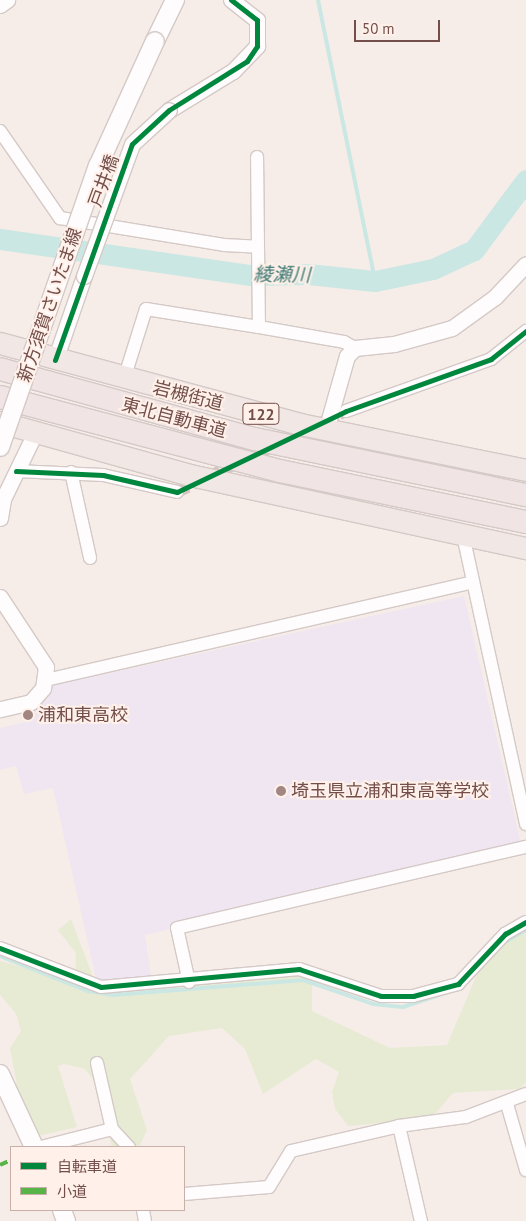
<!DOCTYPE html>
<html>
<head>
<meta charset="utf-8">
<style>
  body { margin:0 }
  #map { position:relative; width:526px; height:1221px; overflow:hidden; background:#f6ede9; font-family:"PT Sans","Noto Sans JP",sans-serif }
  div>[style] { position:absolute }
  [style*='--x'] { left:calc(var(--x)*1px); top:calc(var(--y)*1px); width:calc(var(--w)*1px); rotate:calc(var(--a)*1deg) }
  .education>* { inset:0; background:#efe6f1 }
  .green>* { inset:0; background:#e7ebd4 }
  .stream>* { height:4px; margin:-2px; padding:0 2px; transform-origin:2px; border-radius:2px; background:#cbe7e3 }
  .river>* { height:21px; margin:-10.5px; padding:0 10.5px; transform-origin:10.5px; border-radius:10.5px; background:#cbe7e3 }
  .minor-tunnel>* { height:12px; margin-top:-6px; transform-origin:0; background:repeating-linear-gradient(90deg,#d5c5c1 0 12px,transparent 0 18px) }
  .roads { filter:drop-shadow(1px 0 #d4c9c6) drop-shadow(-1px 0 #d4c9c6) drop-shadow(0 1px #d4c9c6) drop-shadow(0 -1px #d4c9c6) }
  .minor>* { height:12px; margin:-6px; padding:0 6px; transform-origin:6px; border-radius:6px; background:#fefcfc }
  .tertiary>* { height:15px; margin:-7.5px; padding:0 7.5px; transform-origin:7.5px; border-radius:7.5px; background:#fefcfc }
  .secondary>* { height:18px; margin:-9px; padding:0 9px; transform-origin:9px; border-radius:9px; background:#fefcfc }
  .trunk>* { height:21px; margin:-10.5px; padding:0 10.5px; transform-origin:10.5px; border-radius:10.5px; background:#f1e7e4 }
  .motorway>* { height:22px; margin:-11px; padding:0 11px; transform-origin:11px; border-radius:11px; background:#f0e4e4 }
  .bridges { filter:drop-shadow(1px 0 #d4c9c6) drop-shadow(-1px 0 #d4c9c6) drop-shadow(0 1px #d4c9c6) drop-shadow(0 -1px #d4c9c6) }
  .tertiary-bridge>* { height:15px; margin:-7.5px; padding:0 7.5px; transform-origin:7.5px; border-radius:7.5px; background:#fefcfc }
  .secondary-bridge>* { height:18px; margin:-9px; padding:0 9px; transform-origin:9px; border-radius:9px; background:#fefcfc }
  .quiet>* { height:4px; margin-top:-2px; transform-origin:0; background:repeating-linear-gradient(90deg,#59b447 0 8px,transparent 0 12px) }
  .cycleway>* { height:5px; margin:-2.5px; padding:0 2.5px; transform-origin:2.5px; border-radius:2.5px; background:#00873e }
  .dots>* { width:14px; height:14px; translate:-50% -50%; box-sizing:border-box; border:2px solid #fff1e9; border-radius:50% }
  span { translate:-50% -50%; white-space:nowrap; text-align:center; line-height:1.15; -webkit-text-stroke:4px #fff1e9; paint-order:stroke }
  .shield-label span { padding:1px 4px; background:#fff1e9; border:1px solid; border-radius:4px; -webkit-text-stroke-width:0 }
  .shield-label { font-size:16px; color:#734e4a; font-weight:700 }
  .street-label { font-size:18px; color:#734e4a }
  .poi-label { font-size:18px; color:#734e4a }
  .left { translate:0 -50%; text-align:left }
  .water-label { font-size:19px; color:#3e7874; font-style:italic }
  .legend { position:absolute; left:10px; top:1146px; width:175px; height:65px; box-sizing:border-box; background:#fff1e9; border:1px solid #c7b0a9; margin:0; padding:6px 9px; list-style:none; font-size:15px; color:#734e4a }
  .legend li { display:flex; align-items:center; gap:10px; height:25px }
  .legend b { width:25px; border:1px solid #c7b0a9 }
  .scale { position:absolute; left:354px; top:20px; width:86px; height:22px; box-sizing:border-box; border:2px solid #734e4a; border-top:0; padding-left:6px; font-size:15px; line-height:18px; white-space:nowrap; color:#734e4a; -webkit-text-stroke:4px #fff1e9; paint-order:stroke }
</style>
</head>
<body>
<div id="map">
  <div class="education">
    <i style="clip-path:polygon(464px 596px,521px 844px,145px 935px,152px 981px,97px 983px,53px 788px,24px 794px,16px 766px,0 770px,0 728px,26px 722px,24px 715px,39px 708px,54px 685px)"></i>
  </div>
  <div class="green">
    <i style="clip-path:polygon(526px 916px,526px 1082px,519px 1089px,453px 1093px,436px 1113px,422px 1119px,348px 1126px,335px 1109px,332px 1092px,339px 1072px,316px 1059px,263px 1094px,245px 1049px,222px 1028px,169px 1036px,130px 1079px,147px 1130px,139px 1147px,112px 1147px,94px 1081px,85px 1069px,64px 1064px,58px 1066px,77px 1127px,38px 1136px,22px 1112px,10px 1048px,21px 1031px,16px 1014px,0 995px,0 961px,75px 981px,76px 953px,58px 930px,71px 919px,95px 982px,298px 963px,312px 976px,312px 1011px,390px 1048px,447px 1045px,493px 936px)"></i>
  </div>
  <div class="stream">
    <i style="--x:318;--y:0;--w:287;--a:78.5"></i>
    <i style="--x:507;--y:941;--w:22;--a:-30"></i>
    <i style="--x:0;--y:956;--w:95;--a:21.7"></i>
    <i style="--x:88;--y:991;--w:25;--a:9"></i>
    <i style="--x:113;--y:995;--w:191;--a:-4.5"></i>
    <i style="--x:303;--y:980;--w:74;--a:18.9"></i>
    <i style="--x:373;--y:1004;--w:30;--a:6"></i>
    <i style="--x:403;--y:1007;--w:60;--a:-18.4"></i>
  </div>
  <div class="river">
    <i style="--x:0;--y:239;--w:253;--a:8.2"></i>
    <i style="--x:250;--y:275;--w:58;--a:-1"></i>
    <i style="--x:308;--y:274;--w:67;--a:6"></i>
    <i style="--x:375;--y:281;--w:59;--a:-11.7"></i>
    <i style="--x:433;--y:269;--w:45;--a:-24.9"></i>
    <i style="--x:474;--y:250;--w:87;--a:-53.4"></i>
  </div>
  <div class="minor-tunnel">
    <i style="--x:177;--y:492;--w:187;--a:-25.6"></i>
  </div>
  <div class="roads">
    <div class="minor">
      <i style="--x:0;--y:131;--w:106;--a:55.4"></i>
      <i style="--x:60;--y:218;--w:166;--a:9.3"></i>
      <i style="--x:224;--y:245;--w:34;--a:3"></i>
      <i style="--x:258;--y:247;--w:90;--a:-90.6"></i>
      <i style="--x:259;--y:327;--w:86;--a:10"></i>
      <i style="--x:344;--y:342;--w:13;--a:29"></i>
      <i style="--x:124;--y:379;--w:73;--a:-72.6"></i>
      <i style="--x:146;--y:309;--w:114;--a:9.1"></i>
      <i style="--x:259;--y:327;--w:80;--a:-90.7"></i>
      <i style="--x:346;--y:411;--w:154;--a:-19.7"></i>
      <i style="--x:491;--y:359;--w:45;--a:-38.7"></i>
      <i style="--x:16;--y:471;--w:87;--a:2.6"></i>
      <i style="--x:103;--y:475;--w:76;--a:12.9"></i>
      <i style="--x:71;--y:472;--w:88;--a:77.5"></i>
      <i style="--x:463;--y:535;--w:296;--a:77.7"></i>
      <i style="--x:46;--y:680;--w:436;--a:-12.9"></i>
      <i style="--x:0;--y:948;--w:108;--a:21.1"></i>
      <i style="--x:101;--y:987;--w:199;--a:-5.2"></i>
      <i style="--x:299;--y:969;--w:86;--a:18.2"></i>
      <i style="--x:381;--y:996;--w:32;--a:0"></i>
      <i style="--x:413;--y:996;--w:47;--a:-14.9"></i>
      <i style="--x:458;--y:984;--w:69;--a:-46.8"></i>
      <i style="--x:505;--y:934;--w:24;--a:-30"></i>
      <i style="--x:189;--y:982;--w:55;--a:-102.5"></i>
      <i style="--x:177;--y:928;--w:358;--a:-13.1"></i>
      <i style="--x:97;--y:1063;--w:68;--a:77.2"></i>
      <i style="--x:112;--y:1129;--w:25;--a:47"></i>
      <i style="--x:507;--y:1104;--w:69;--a:73.9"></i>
      <i style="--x:399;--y:1126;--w:98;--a:77"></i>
      <i style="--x:41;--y:1147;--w:73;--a:-14.2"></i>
      <i style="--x:184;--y:1194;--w:85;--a:-4.7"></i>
      <i style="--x:269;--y:1187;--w:42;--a:-58.6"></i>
      <i style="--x:291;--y:1151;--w:111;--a:-13"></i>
      <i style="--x:399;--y:1126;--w:68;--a:-7.7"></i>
      <i style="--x:466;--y:1117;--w:64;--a:-21"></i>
      <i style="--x:143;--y:1210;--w:11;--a:80"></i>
    </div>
    <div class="tertiary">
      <i style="--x:0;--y:5;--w:9;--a:-36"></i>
      <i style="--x:169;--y:110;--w:75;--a:-31.4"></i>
      <i style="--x:233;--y:71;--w:35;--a:-46"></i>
      <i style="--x:257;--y:46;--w:26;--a:-90"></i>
      <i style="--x:257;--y:20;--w:33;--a:-142"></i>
      <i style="--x:55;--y:360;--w:89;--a:-71"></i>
      <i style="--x:326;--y:430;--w:77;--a:-74.2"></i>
      <i style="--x:347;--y:356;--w:11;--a:-45"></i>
      <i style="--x:355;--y:348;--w:39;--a:-6"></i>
      <i style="--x:394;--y:344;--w:60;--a:-15.4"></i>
      <i style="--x:452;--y:328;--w:53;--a:-35.8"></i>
      <i style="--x:495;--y:297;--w:45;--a:-46.8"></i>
      <i style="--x:0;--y:518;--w:19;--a:-81"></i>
      <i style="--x:3;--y:499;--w:73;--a:-64.1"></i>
      <i style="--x:0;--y:597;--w:84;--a:56.7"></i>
      <i style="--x:46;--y:667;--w:21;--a:98"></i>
      <i style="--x:43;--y:688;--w:18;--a:131"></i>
      <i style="--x:31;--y:702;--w:32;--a:167"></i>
    </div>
    <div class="secondary">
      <i style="--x:155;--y:41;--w:46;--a:-64"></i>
      <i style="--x:0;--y:1074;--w:81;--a:65"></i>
      <i style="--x:62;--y:1210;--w:12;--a:70"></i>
    </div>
    <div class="trunk">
      <i style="--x:0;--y:343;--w:311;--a:15.1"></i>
      <i style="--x:300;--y:424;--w:231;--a:11.5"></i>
      <i style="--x:0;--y:422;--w:197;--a:15.6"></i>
      <i style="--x:190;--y:475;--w:344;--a:12.3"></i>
    </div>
    <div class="motorway">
      <i style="--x:0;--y:369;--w:264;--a:15.4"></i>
      <i style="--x:255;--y:439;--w:277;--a:11.7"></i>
      <i style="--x:0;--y:397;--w:290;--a:14.8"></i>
      <i style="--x:280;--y:471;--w:251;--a:11.7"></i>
    </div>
  </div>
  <div class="bridges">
    <div class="tertiary-bridge">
      <i style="--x:84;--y:276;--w:140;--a:-70"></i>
      <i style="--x:132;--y:144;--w:50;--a:-42.6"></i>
    </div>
    <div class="secondary-bridge">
      <i style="--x:0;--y:447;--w:298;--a:-70.8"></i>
      <i style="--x:98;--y:166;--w:137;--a:-65.5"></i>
    </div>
  </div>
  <div class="quiet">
    <i style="--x:0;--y:1165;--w:12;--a:-24"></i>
  </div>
  <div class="cycleway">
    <i style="--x:55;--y:360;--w:229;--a:-70.4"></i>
    <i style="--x:132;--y:144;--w:50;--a:-42.6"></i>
    <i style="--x:169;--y:110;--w:92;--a:-32.1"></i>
    <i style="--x:247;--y:61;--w:18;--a:-56"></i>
    <i style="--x:257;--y:46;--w:26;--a:-90"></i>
    <i style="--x:257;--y:20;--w:33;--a:-142"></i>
    <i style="--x:16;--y:471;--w:87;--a:2.6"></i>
    <i style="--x:103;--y:475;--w:76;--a:12.9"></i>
    <i style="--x:177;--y:492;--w:187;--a:-25.6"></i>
    <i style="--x:346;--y:411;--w:154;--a:-19.7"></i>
    <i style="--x:491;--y:359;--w:45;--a:-38.7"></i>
    <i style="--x:0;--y:948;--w:108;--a:21.1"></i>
    <i style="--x:101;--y:987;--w:199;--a:-5.2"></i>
    <i style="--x:299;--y:969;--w:86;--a:18.2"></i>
    <i style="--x:381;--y:996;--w:32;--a:0"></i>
    <i style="--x:413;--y:996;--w:47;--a:-14.9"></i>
    <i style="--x:458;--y:984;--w:69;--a:-46.8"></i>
    <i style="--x:505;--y:934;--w:24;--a:-30"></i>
  </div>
  <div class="dots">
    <i style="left:28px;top:715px;background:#a18682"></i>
    <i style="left:281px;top:791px;background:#a18682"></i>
  </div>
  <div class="shield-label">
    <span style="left:261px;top:414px">122</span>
  </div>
  <div class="street-label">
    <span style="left:104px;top:181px;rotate:-70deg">戸井橋</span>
    <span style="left:50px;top:305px;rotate:-71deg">新方須賀さいたま線</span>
    <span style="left:188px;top:396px;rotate:14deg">岩槻街道</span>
    <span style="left:174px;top:418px;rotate:15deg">東北自動車道</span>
  </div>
  <div class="poi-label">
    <span class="left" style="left:38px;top:715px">浦和東高校</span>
    <span class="left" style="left:291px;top:791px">埼玉県立浦和東高等学校</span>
  </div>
  <div class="water-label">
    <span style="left:282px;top:275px;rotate:1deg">綾瀬川</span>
  </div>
  <ul class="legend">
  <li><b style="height:6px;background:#00873e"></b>自転車道</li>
  <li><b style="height:6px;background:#59b447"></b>小道</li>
  </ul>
  <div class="scale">50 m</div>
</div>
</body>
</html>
